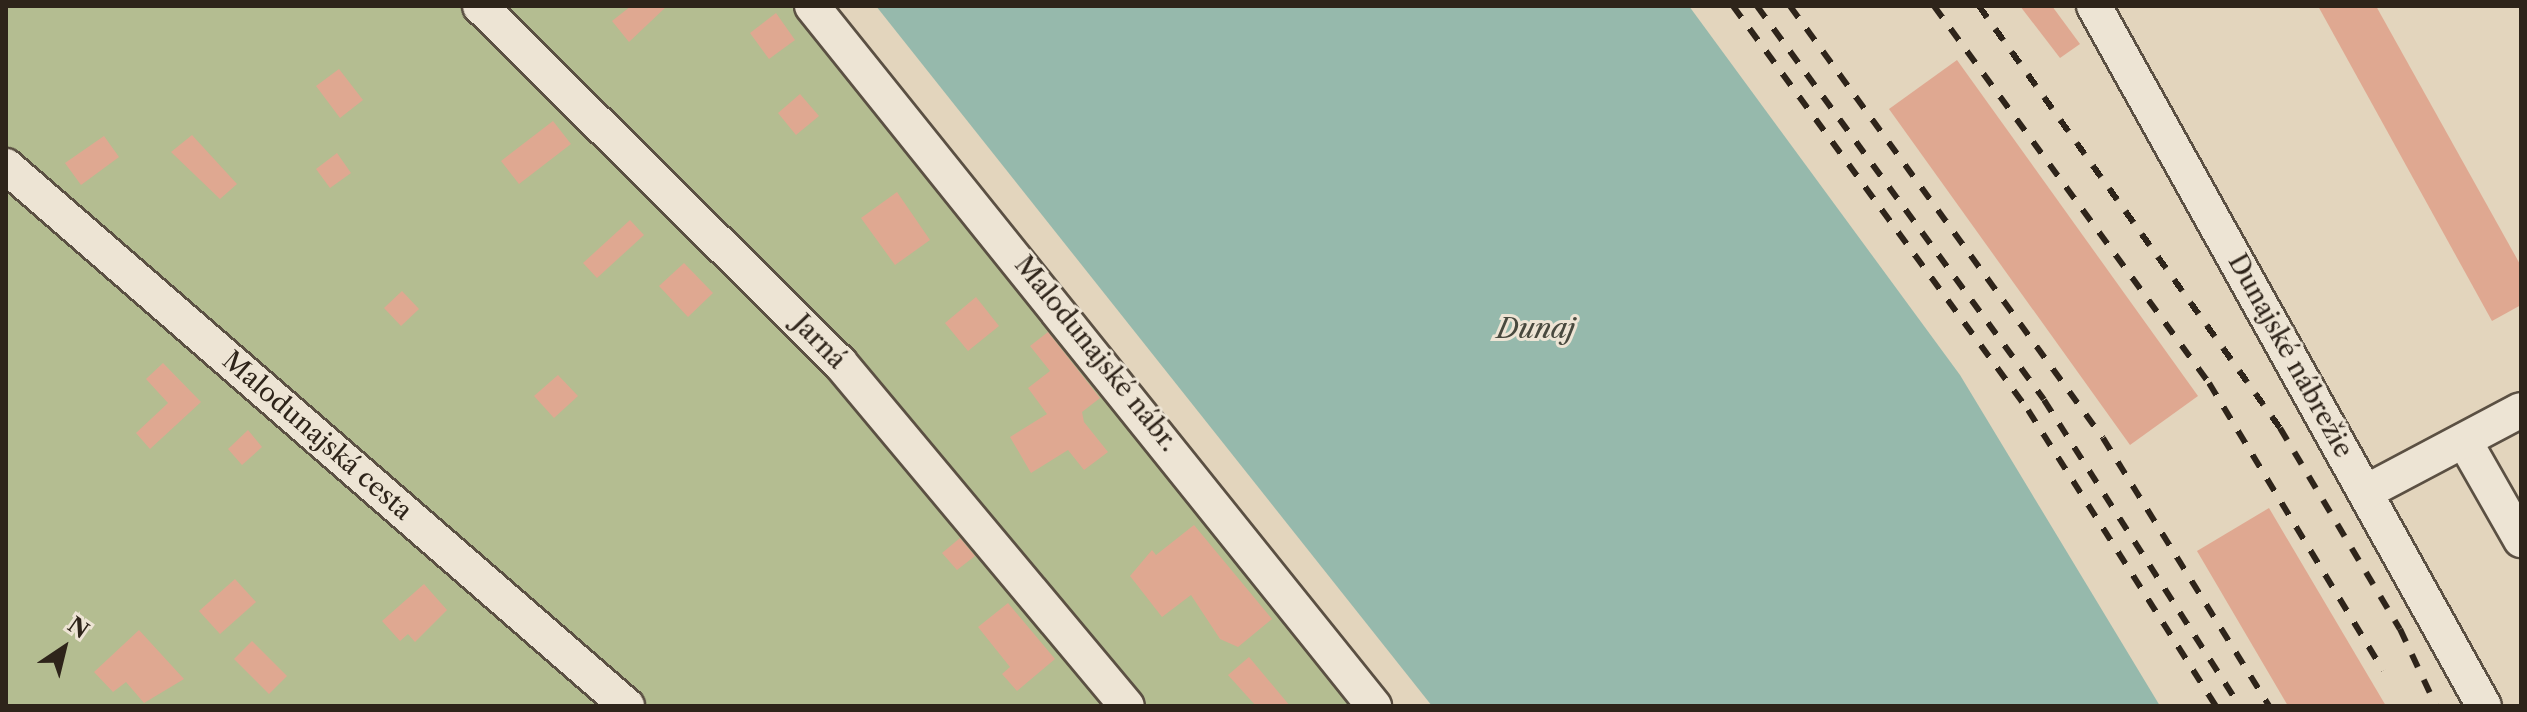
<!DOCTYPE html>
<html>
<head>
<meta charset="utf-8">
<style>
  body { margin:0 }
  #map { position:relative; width:2527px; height:712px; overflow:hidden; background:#e3d5bd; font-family:"Libre Caslon Text",serif }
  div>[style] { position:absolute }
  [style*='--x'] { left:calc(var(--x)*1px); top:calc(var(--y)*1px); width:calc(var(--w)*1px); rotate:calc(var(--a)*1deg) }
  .green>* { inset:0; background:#b4bd91 }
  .water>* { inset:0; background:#96b9ac }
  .building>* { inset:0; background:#dfa891 }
  .roads { filter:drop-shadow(2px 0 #5b5043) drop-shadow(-2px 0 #5b5043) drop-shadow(0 2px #5b5043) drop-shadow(0 -2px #5b5043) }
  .minor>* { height:34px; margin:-17px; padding:0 17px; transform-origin:17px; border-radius:17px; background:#ede4d4 }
  .rail>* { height:6px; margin-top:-3px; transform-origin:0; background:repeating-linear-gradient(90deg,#2e241a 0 14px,transparent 0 28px) }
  span { translate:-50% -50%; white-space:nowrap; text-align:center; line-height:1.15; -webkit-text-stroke:6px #ede4d4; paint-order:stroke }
  .street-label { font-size:26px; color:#2e241a }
  .water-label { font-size:28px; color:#48493e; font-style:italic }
  .frame { position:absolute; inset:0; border:8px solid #2e241a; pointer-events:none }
  .north { position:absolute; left:24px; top:608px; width:80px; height:80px; -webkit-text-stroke:6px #ede4d4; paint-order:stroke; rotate:35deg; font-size:22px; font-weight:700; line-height:32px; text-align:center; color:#2e241a }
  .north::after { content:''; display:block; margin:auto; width:28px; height:36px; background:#2e241a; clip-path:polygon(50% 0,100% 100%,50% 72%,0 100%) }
</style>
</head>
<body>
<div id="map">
  <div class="green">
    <i style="clip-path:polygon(6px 6px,792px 6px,1362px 706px,6px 706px)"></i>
  </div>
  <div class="water">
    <i style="clip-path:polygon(876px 6px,1689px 6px,1960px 375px,2160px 706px,1432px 706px)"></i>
  </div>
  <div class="building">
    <i style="clip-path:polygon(631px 6px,667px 6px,629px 42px,612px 21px)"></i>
    <i style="clip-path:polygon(2020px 6px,2052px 6px,2080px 44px,2060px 58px)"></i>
    <i style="clip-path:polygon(2318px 6px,2376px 6px,2521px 266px,2521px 305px,2492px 321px)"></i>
    <i style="clip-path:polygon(776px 13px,795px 40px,769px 59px,750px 33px)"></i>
    <i style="clip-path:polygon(1957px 60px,2198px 396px,2130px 445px,1889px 109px)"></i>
    <i style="clip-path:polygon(339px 69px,363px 100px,340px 118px,316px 86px)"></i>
    <i style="clip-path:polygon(800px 94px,819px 116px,796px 135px,778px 113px)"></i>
    <i style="clip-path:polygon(553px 121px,571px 144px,519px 184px,501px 161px)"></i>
    <i style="clip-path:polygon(192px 135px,237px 184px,220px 199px,171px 152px)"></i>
    <i style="clip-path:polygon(104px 136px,119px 157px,81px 185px,65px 163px)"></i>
    <i style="clip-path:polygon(337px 153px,351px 173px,330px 188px,316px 169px)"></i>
    <i style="clip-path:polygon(897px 192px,930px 240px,895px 265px,861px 218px)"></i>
    <i style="clip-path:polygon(630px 220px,644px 235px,597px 278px,583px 263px)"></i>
    <i style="clip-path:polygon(684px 263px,713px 293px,688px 317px,659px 286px)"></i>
    <i style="clip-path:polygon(402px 291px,419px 309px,401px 326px,384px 308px)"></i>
    <i style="clip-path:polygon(976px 297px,999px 326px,968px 351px,945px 323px)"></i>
    <i style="clip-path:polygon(1048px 332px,1100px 398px,1082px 412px,1084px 422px,1108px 452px,1084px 470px,1068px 450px,1031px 473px,1010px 437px,1047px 414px,1028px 388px,1050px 371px,1030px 346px)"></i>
    <i style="clip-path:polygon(163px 363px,201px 402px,150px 449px,136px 433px,168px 403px,146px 379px)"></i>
    <i style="clip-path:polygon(558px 375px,578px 396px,554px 418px,534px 396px)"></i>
    <i style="clip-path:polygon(248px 430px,262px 447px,242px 465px,228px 449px)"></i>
    <i style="clip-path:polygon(2269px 508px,2386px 706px,2288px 706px,2197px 551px)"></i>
    <i style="clip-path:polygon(1194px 525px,1272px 619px,1238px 647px,1220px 639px,1191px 595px,1162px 617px,1130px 576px,1152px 550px,1156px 555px)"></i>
    <i style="clip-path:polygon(960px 538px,975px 556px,957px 570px,942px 553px)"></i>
    <i style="clip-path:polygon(235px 579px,256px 602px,220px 634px,199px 611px)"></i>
    <i style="clip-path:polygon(424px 584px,447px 610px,415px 642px,408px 634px,400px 641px,382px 621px)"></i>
    <i style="clip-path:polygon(1008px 603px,1055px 659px,1017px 691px,1002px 674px,1010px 667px,978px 627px)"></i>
    <i style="clip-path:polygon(139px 630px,184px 679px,144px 703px,126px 682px,113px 692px,94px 672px)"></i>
    <i style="clip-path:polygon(252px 641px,287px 676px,269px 694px,234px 659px)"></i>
    <i style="clip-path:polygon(1249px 657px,1290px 706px,1256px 706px,1228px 675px)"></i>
  </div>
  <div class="roads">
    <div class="minor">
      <i style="--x:480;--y:6;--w:507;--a:44.76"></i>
      <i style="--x:840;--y:363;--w:447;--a:50.1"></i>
      <i style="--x:812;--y:6;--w:898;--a:51.24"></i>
      <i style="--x:2094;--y:6;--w:801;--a:60.88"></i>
      <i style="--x:6;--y:166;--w:823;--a:41.01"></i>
      <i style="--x:2465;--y:442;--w:113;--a:60.3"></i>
      <i style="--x:2366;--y:492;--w:175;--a:-27.9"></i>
    </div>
  </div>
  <div class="rail">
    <i style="--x:1733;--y:6;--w:500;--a:53.86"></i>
    <i style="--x:2028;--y:410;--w:351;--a:57.6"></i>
    <i style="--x:1757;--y:6;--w:487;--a:53.9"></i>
    <i style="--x:2044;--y:400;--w:363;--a:57.4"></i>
    <i style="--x:1790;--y:6;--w:533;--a:54.08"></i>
    <i style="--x:2103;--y:438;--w:315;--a:58.2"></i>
    <i style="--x:1934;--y:6;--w:467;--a:53.9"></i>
    <i style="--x:2209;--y:383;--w:336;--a:58.8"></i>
    <i style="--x:1979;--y:6;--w:518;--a:54.5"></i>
    <i style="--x:2280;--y:428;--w:234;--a:59.2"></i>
    <i style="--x:2400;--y:629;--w:85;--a:64.9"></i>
  </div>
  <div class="street-label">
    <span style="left:819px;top:342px;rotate:46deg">Jarná</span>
    <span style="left:1096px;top:354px;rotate:51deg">Malodunajské nábr.</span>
    <span style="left:2290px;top:356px;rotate:61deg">Dunajské nábrežie</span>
    <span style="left:317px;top:436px;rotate:41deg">Malodunajská cesta</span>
  </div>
  <div class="water-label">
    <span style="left:1536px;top:328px">Dunaj</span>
  </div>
  <div class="frame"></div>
  <div class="north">N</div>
</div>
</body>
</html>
